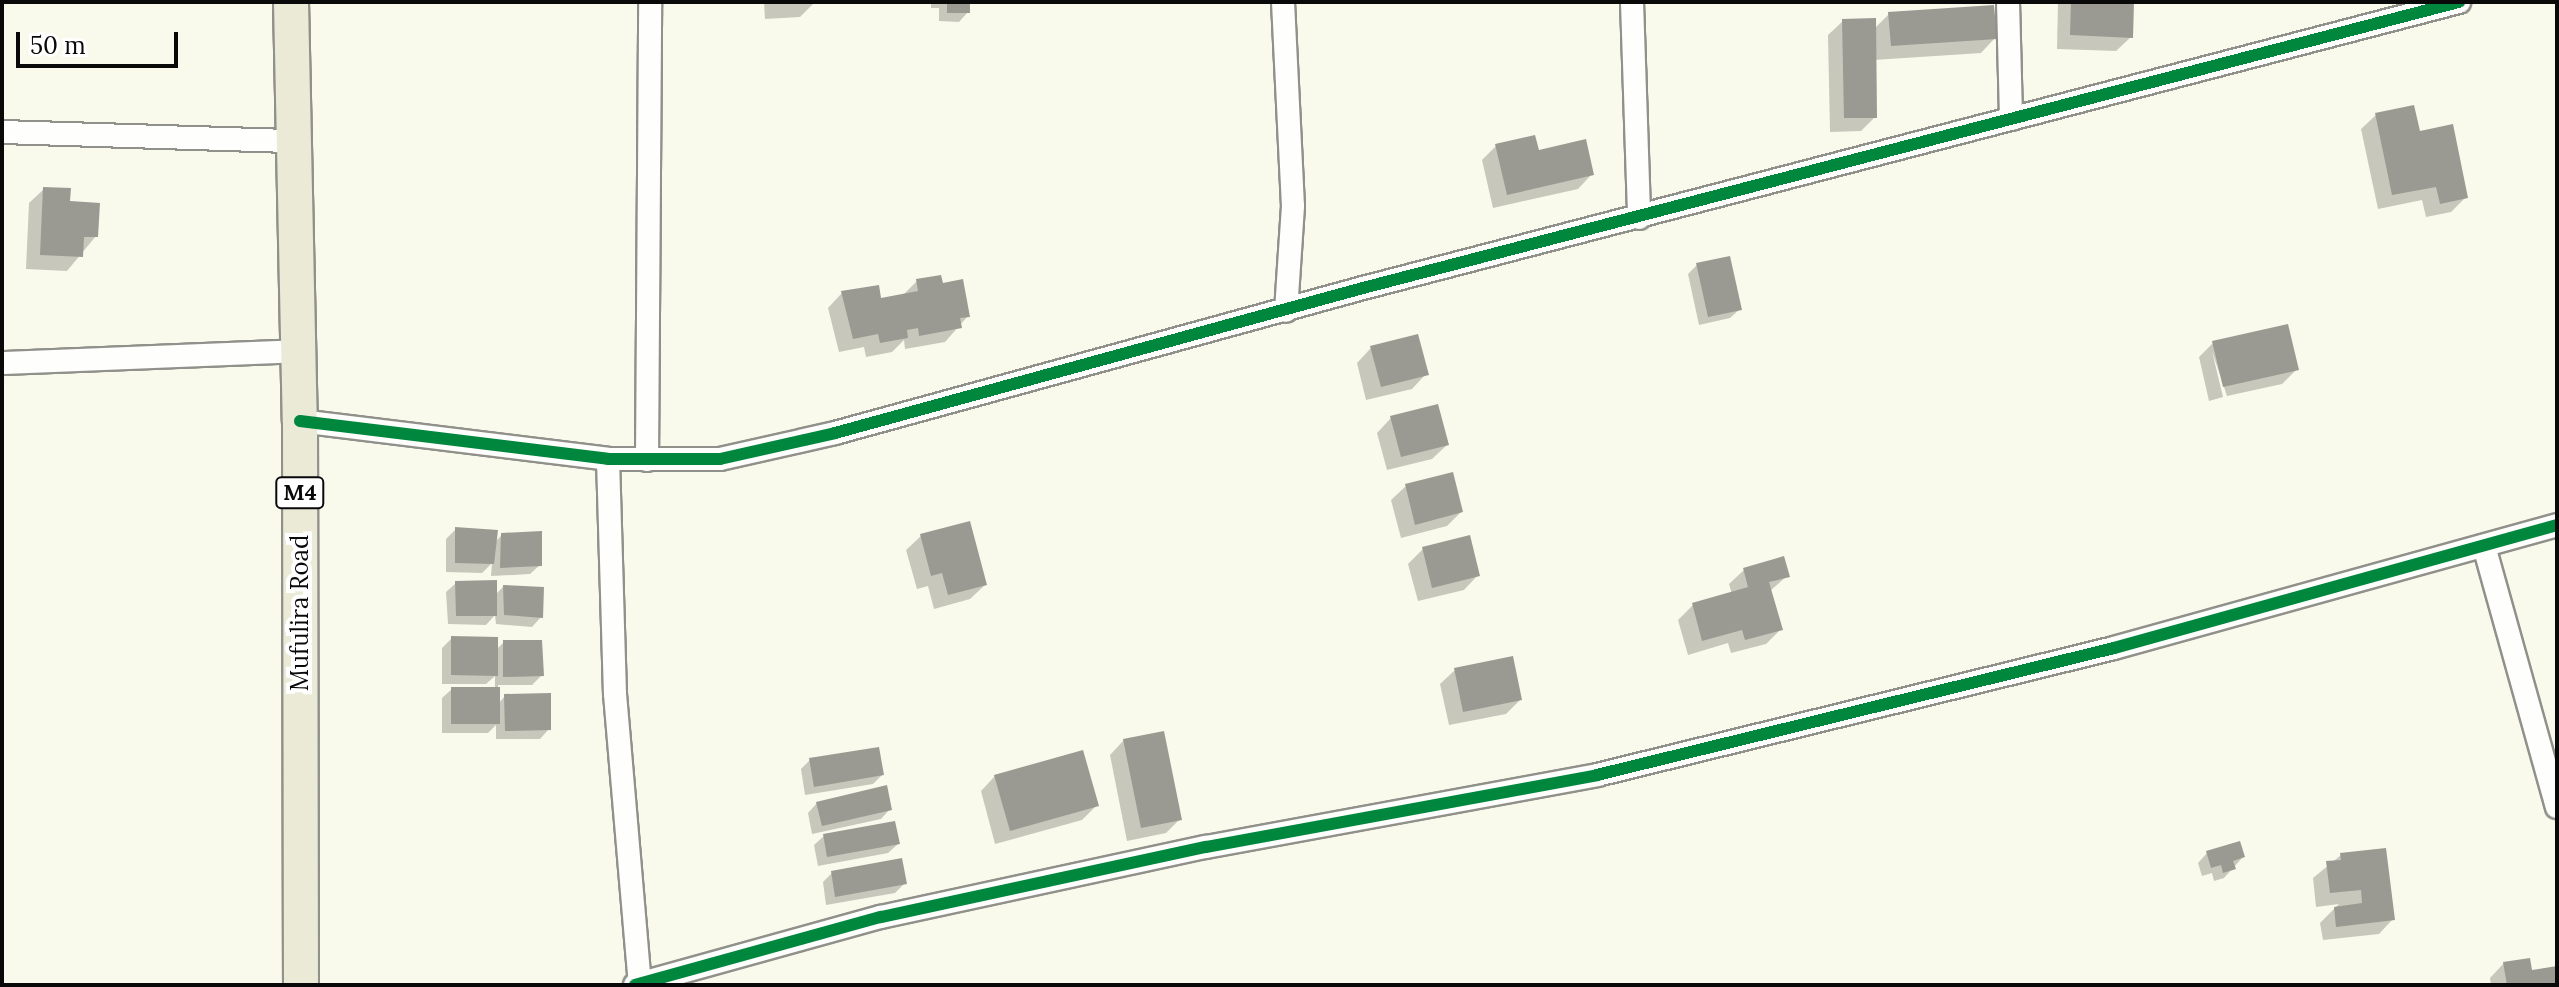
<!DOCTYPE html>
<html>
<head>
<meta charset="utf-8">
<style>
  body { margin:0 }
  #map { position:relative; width:2559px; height:987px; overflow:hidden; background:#f9f9ec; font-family:Lora,serif }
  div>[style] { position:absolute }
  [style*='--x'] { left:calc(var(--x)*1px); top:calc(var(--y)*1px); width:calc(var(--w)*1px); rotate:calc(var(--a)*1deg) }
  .shadow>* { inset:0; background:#0003 }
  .building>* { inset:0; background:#9a9a93 }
  .roads { filter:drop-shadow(2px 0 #91918b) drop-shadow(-2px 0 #91918b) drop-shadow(0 2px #91918b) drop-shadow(0 -2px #91918b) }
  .minor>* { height:22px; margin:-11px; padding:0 11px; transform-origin:11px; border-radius:11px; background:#fefefc }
  .primary>* { height:34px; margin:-17px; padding:0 17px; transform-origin:17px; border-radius:17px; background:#eaead7 }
  .cycleway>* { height:12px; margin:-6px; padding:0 6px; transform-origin:6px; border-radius:6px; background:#00873e }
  span { translate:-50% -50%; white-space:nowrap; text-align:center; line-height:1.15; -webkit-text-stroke:8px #fff; paint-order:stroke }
  .shield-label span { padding:2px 6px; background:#fff; border:2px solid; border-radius:6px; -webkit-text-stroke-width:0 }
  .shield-label { font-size:22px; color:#090909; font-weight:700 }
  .street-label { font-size:24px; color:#090909 }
  .frame { position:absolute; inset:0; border:4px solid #090909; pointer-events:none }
  .scale { position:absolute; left:16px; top:32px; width:162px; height:36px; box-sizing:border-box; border:4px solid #090909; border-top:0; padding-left:10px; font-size:24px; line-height:28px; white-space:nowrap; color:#090909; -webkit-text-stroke:6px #fff; paint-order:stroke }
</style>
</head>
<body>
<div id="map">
  <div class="shadow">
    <i style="clip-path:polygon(764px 2px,815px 2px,800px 17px,765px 19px)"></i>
    <i style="clip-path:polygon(931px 2px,969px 2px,968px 12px,959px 22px,939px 21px,939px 8px,931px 8px)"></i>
    <i style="clip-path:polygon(2058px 2px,2132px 2px,2131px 37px,2116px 51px,2057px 49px)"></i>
    <i style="clip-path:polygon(1889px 14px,1995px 38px,1981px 53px,1874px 60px,1875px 117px,1861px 131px,1830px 132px,1828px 35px,1843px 21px,1874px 29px)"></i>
    <i style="clip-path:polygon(2376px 115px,2418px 133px,2466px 197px,2451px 212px,2426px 217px,2422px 200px,2378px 209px,2361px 129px)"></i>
    <i style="clip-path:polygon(1496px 146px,1537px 152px,1592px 174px,1578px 189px,1493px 208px,1482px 160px)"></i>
    <i style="clip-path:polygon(44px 189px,68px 203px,96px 236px,67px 271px,26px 269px,29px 203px)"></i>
    <i style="clip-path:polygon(1697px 265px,1740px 309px,1730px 318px,1699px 325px,1688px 274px)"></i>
    <i style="clip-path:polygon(917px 281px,941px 285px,968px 316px,945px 342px,905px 349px,904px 340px,892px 352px,866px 357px,864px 347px,839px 352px,828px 308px,842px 293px,880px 300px,902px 296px)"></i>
    <i style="clip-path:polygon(2213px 343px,2297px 369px,2282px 384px,2227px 396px,2212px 351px,2223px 397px,2209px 401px,2199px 357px)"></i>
    <i style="clip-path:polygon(1371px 348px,1426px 374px,1412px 389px,1366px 400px,1357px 363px)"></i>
    <i style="clip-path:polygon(1391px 418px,1447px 445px,1432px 459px,1387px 470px,1377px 433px)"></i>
    <i style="clip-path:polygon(1406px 486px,1461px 512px,1447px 526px,1401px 538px,1391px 500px)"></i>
    <i style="clip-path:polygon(456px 529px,494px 543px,502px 535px,540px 565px,530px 574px,491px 576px,492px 563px,482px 573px,446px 572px,446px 539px)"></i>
    <i style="clip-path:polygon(921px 536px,985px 585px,970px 599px,934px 609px,928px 586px,917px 589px,906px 550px)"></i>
    <i style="clip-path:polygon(1423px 549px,1478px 575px,1464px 590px,1418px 601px,1408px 564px)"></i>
    <i style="clip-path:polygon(1744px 570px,1787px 576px,1770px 591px,1781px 629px,1766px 644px,1731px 653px,1728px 643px,1688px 655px,1678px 620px,1693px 605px,1732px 594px,1729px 584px)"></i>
    <i style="clip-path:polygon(456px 583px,495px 595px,503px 587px,541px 617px,532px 627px,496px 624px,495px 615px,486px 625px,448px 624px,446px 592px)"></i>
    <i style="clip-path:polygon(452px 638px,496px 650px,504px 642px,542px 675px,532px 685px,498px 685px,498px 704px,505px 696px,549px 729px,540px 739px,496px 739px,496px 725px,488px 733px,442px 733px,442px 698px,452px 689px,495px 689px,495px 676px,486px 684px,442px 684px,442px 648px)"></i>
    <i style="clip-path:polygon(1455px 670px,1520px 700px,1506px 714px,1449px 725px,1440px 684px)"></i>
    <i style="clip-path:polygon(1124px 740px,1180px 819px,1166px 833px,1127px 841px,1110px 755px)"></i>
    <i style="clip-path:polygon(810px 760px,882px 775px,873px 784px,805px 795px,801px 769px)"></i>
    <i style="clip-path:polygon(995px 776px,1097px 805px,1082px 820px,995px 844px,981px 791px)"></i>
    <i style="clip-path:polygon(817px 803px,890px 809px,881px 819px,812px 834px,808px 813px)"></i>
    <i style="clip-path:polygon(824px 836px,898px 844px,888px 853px,818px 866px,814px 845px)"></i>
    <i style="clip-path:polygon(2207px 853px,2243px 857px,2224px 878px,2214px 881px,2212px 873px,2202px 876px,2198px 863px)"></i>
    <i style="clip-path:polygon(2341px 855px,2393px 919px,2379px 934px,2323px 940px,2320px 923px,2339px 904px,2316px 907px,2313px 878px)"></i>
    <i style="clip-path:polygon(832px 873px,905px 883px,895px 893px,826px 905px,823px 882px)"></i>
    <i style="clip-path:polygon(2504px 963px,2531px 972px,2557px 968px,2557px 985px,2491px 985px,2490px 978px)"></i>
  </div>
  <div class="building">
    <i style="clip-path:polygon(947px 2px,970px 2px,970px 13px,947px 13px)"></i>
    <i style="clip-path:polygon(2071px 2px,2134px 2px,2133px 38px,2070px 35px)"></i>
    <i style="clip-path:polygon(1994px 5px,1997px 39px,1891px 46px,1888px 12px)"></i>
    <i style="clip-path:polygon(1876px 18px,1877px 118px,1844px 118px,1842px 19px)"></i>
    <i style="clip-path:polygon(2414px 105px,2420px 131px,2453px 124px,2468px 198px,2440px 204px,2436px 187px,2392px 195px,2375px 113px)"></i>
    <i style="clip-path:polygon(1535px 135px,1539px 150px,1586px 139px,1594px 175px,1507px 195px,1495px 144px)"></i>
    <i style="clip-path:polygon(43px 187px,71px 188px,70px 201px,100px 203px,98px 237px,84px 237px,83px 257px,40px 255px)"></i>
    <i style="clip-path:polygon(1730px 256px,1742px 310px,1708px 317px,1696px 263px)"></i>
    <i style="clip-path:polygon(941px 275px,943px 283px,963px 279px,970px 317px,960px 318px,962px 328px,919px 336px,918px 328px,907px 330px,908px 338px,880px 343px,878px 334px,853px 339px,841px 291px,879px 285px,881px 298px,918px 291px,916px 279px)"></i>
    <i style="clip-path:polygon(2288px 324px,2299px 370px,2223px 387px,2212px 341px)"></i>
    <i style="clip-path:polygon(1418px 334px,1429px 375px,1381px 387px,1370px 346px)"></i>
    <i style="clip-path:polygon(1438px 404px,1449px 445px,1401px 457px,1390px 416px)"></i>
    <i style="clip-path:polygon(1453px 472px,1463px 512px,1415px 525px,1405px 484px)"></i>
    <i style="clip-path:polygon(970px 521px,987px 585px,948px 595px,942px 573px,931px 576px,920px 534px)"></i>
    <i style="clip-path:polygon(455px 527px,498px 530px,494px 564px,455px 563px)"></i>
    <i style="clip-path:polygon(542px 531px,542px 566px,500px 568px,501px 533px)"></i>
    <i style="clip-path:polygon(1470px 535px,1480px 576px,1432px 588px,1422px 547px)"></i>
    <i style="clip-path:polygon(1784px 556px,1790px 577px,1769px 582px,1783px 630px,1745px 640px,1742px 630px,1702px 641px,1692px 603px,1748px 587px,1743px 568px)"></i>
    <i style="clip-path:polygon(497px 580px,497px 616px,456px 616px,455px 581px)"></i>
    <i style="clip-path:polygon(503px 585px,544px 587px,543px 618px,504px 615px)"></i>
    <i style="clip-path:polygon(451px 636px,498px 637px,498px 676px,451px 675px)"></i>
    <i style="clip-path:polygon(503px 640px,542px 640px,544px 676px,503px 677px)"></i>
    <i style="clip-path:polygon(1513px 656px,1522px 700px,1463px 712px,1454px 668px)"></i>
    <i style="clip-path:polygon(451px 687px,500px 687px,500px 724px,451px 724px)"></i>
    <i style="clip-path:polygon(551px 693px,551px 730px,505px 731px,504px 694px)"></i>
    <i style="clip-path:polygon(1164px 731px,1182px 820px,1141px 828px,1123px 739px)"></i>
    <i style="clip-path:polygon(879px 747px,884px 775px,814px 787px,809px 758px)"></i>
    <i style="clip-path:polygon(1083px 750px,1099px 806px,1010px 831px,994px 775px)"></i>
    <i style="clip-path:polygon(887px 785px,892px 810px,822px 826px,816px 802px)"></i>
    <i style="clip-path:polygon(895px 821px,900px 844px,827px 857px,823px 834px)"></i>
    <i style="clip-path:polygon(2240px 841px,2245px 857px,2233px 861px,2236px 869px,2223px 873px,2221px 865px,2211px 868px,2206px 851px)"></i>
    <i style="clip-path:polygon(2386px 848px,2395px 920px,2336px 927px,2334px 907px,2362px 903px,2361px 890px,2330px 893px,2326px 861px,2341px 860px,2340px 853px)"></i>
    <i style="clip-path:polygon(902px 858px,907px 884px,835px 897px,831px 871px)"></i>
    <i style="clip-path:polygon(2530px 958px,2532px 970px,2557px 966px,2557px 985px,2507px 985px,2503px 962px)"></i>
  </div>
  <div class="roads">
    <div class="minor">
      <i style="--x:1283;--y:2;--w:204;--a:87.2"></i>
      <i style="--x:1293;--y:206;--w:105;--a:93.8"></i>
      <i style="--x:1632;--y:2;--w:216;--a:88.1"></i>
      <i style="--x:2008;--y:2;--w:117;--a:88.5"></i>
      <i style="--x:2;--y:132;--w:292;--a:1.8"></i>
      <i style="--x:2;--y:363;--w:296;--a:-2.3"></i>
      <i style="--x:300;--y:421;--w:310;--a:7"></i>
      <i style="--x:608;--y:459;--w:112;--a:0"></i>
      <i style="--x:720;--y:459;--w:118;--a:-12.7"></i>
      <i style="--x:835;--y:433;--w:548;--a:-15.36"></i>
      <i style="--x:1363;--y:288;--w:1133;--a:-14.63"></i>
      <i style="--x:608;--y:459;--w:235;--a:88.3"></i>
      <i style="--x:615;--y:694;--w:291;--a:85.1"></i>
      <i style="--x:647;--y:460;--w:458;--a:-89.6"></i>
      <i style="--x:2484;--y:546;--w:271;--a:74.4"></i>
      <i style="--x:635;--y:985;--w:255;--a:-15.5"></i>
      <i style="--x:881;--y:917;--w:332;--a:-12.2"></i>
      <i style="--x:1206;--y:847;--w:398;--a:-10.4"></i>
      <i style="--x:1597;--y:775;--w:532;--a:-13.8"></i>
      <i style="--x:2114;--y:648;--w:460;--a:-15.5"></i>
    </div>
    <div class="primary">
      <i style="--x:291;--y:2;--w:419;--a:88.8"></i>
      <i style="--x:300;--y:421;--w:564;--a:89.9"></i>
    </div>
  </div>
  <div class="cycleway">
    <i style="--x:300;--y:421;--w:310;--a:7"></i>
    <i style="--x:608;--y:459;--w:112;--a:0"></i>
    <i style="--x:720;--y:459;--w:118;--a:-12.7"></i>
    <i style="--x:835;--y:433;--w:548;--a:-15.36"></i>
    <i style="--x:1363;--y:288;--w:1133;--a:-14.63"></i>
    <i style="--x:635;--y:985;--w:255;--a:-15.5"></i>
    <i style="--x:881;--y:917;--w:332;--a:-12.2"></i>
    <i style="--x:1206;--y:847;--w:398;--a:-10.4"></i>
    <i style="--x:1597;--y:775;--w:532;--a:-13.8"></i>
    <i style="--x:2114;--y:648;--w:460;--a:-15.5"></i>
  </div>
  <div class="shield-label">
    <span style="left:300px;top:493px">M4</span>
  </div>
  <div class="street-label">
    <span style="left:300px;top:613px;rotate:-90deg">Mufulira Road</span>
  </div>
  <div class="frame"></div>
  <div class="scale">50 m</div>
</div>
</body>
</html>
